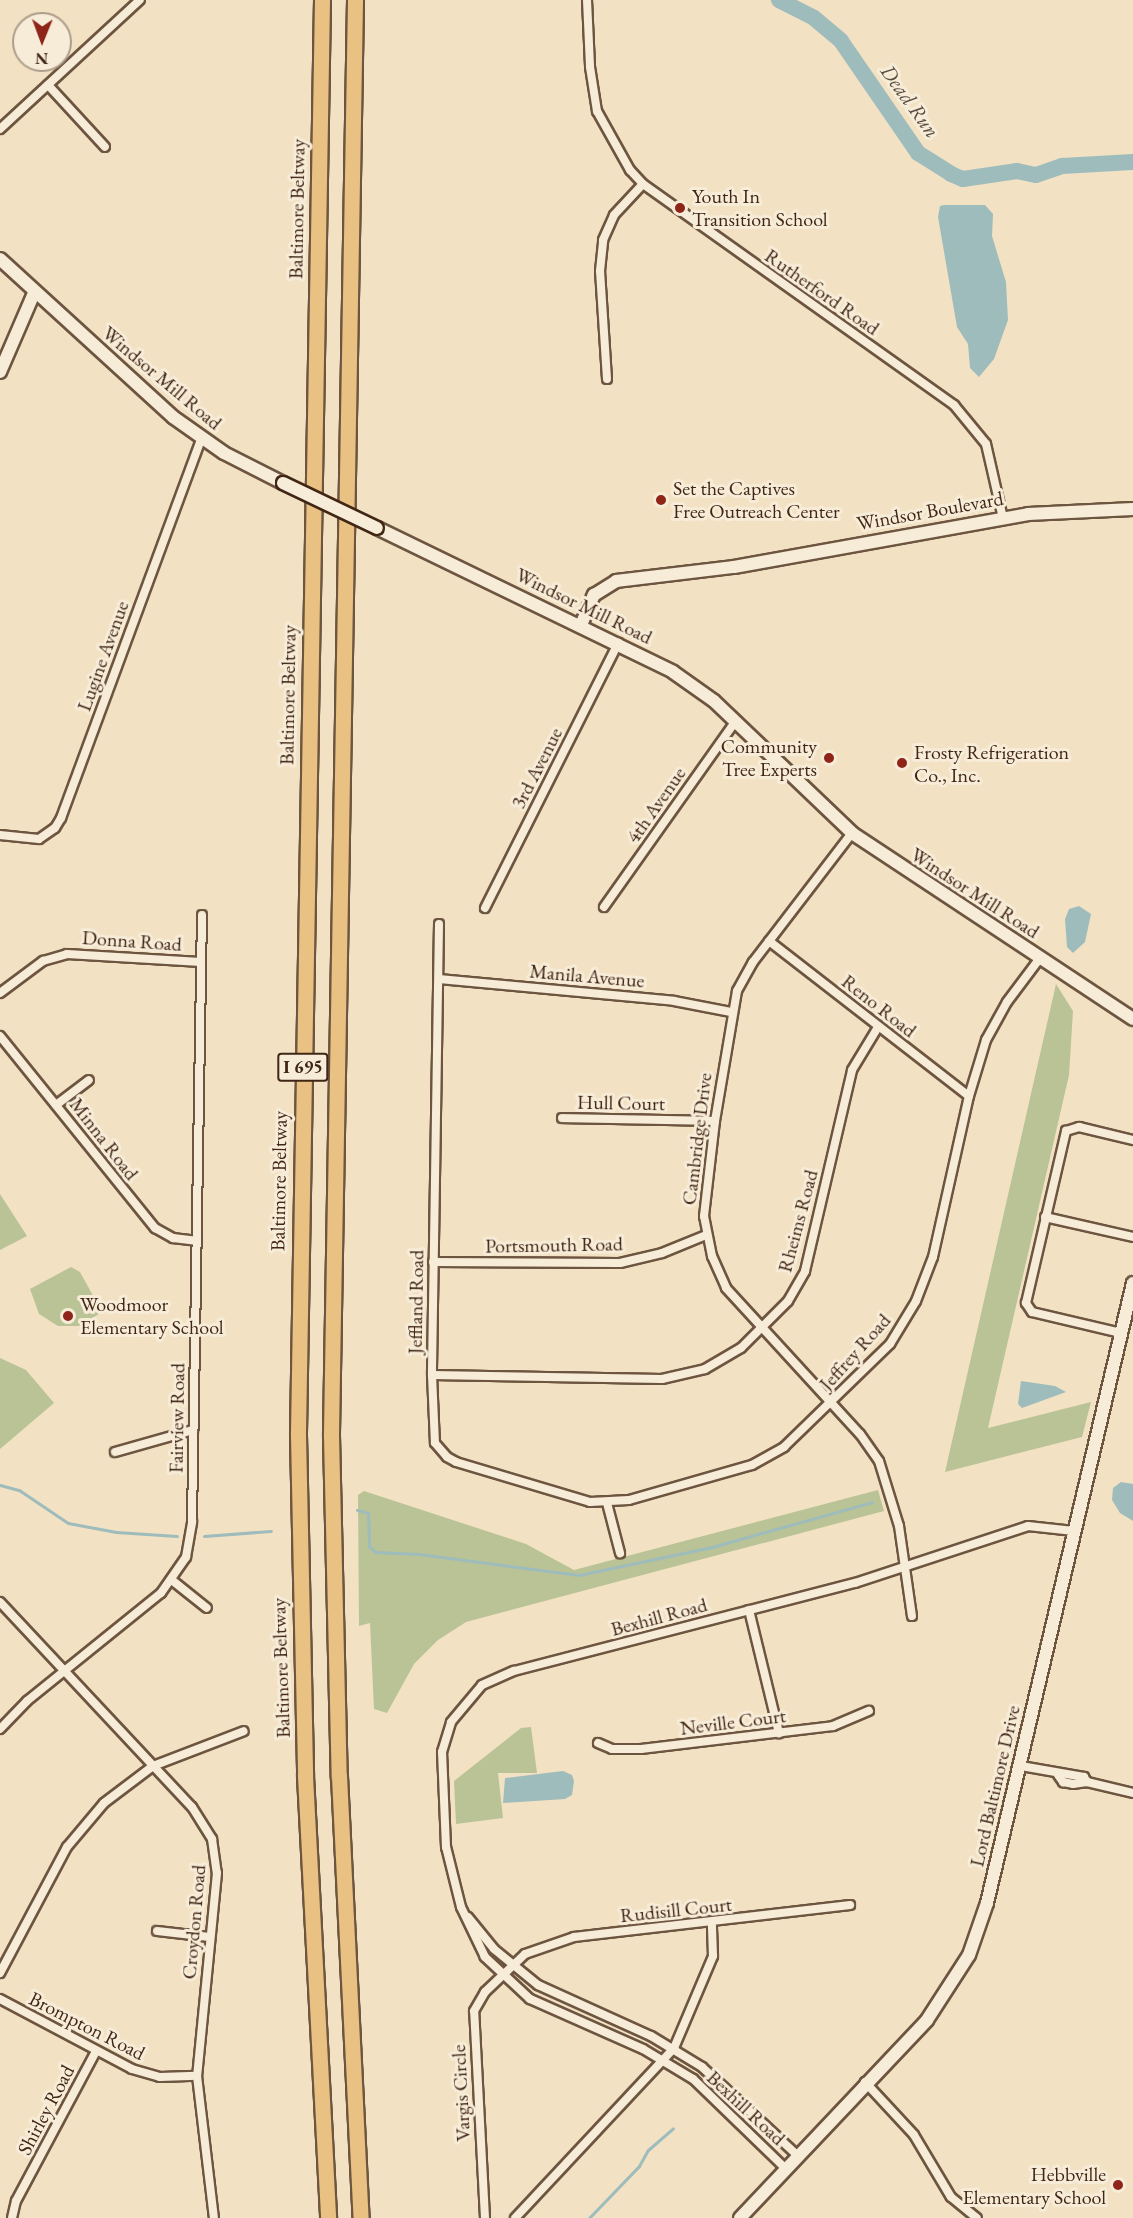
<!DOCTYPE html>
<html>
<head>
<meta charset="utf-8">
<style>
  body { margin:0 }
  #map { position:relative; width:1133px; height:2218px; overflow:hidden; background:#f2e2c3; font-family:"EB Garamond",serif }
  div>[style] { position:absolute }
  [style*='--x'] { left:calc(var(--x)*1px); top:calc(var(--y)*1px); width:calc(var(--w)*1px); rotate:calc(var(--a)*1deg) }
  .green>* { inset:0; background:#b9c395 }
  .water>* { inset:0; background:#9ebcbc }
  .stream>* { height:3px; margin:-1.5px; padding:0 1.5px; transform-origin:1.5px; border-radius:1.5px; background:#9ebcbc }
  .river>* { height:16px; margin:-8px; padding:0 8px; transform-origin:8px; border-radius:8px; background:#9ebcbc }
  .roads { filter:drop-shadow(2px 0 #6d5540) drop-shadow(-2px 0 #6d5540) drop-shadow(0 2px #6d5540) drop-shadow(0 -2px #6d5540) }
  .street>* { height:8px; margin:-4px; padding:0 4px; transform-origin:4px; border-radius:4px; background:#f7ecd8 }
  .secondary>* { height:12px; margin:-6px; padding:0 6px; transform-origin:6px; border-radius:6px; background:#f7ecd8 }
  .highway>* { height:15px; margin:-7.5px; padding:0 7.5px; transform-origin:7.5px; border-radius:7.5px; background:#e9c182 }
  .bridges { filter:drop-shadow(2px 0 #412615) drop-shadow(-2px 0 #412615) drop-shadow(0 2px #412615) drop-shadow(0 -2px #412615) }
  .secondary-bridge>* { height:12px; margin:-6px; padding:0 6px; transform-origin:6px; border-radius:6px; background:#f7ecd8 }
  .dots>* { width:16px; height:16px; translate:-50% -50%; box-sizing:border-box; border:3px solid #f7ecd8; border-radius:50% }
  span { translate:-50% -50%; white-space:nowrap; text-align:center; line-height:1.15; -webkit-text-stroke:6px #f7ecd8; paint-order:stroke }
  .shield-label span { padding:2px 4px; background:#f7ecd8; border:2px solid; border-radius:4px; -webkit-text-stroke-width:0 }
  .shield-label { font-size:18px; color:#412615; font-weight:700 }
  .poi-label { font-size:20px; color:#412615 }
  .left { translate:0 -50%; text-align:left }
  .right { translate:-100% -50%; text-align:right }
  .street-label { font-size:20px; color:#412615 }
  .water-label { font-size:21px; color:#584c3f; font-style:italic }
  .north { position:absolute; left:12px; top:12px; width:60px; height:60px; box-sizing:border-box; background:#f7ecd8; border:2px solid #ae9d8a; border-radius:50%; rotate:181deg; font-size:16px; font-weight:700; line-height:24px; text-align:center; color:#412615 }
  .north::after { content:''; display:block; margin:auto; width:21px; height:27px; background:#8f2418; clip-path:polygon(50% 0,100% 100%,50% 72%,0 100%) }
</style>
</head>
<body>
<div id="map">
  <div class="green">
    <i style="clip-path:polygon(1056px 984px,1073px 1011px,1069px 1075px,988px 1428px,1091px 1402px,1082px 1437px,945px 1472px)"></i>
    <i style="clip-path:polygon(0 1194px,27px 1236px,0 1250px)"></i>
    <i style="clip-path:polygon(71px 1267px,80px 1272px,102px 1312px,79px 1326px,58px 1326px,39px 1314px,30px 1289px)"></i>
    <i style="clip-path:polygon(0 1358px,26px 1370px,54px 1403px,0 1449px)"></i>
    <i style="clip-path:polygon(878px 1490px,884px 1511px,466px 1622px,438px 1640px,414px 1664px,387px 1713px,374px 1709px,370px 1623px,359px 1626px,358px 1495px,364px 1491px,526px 1544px,574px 1570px)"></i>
    <i style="clip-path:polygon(531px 1727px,537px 1773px,498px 1773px,503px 1818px,456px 1824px,454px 1781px,521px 1728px)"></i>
  </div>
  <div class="water">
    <i style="clip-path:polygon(944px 205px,985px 205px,993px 214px,992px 236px,1006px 282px,1008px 320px,994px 359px,979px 377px,970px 368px,968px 344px,957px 327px,938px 217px,940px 206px)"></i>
    <i style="clip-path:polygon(1079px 906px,1091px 914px,1085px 942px,1073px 953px,1067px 947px,1065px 919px,1069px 909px)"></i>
    <i style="clip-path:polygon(1021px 1381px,1055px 1386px,1066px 1392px,1022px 1408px,1018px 1404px)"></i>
    <i style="clip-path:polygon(1121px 1482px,1133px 1484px,1133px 1521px,1120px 1513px,1112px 1500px,1113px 1488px)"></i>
    <i style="clip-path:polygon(563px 1771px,572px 1775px,574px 1781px,572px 1795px,565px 1799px,503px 1803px,505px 1778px)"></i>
  </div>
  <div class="stream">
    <i style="--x:0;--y:1485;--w:20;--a:15"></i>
    <i style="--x:19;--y:1490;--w:59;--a:34"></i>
    <i style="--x:68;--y:1523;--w:49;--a:10.6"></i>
    <i style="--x:116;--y:1532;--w:61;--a:3.8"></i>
    <i style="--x:357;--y:1510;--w:11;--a:15"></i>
    <i style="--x:368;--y:1513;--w:33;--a:88"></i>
    <i style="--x:369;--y:1546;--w:8;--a:45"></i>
    <i style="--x:375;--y:1552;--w:44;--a:2.6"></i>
    <i style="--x:419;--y:1554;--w:161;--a:7.5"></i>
    <i style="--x:579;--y:1575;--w:136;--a:-11.9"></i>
    <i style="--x:712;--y:1547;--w:166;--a:-15.7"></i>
    <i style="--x:204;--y:1536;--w:67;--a:-4.3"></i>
    <i style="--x:589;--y:2218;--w:72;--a:-46.1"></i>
    <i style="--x:639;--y:2166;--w:18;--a:-61"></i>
    <i style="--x:648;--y:2150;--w:33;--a:-41"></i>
  </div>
  <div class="river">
    <i style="--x:779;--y:0;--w:39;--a:27"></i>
    <i style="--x:814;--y:18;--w:35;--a:40"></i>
    <i style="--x:841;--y:41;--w:136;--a:55.5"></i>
    <i style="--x:918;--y:153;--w:39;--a:32"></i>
    <i style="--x:951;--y:174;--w:13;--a:23"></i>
    <i style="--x:963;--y:179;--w:55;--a:-8.4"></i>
    <i style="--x:1017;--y:171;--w:19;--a:12"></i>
    <i style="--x:1036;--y:175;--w:28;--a:-19"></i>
    <i style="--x:1062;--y:166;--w:71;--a:-3.2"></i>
  </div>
  <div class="roads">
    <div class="street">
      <i style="--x:587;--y:0;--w:67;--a:87.4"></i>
      <i style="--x:590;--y:67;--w:45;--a:81"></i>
      <i style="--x:597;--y:111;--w:68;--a:60.8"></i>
      <i style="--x:630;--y:170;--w:19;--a:47"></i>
      <i style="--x:643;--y:184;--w:382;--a:35.4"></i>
      <i style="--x:954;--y:405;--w:50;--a:50.6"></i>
      <i style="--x:986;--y:444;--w:76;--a:77.1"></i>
      <i style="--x:48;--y:85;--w:84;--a:47.4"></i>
      <i style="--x:0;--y:129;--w:190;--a:-42.7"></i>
      <i style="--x:607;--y:379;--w:108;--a:-93.7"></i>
      <i style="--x:600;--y:271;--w:31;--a:-84"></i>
      <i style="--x:603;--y:240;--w:27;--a:-66"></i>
      <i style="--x:614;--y:215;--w:42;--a:-46.9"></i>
      <i style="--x:852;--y:833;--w:163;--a:127.5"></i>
      <i style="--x:753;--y:962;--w:33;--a:119"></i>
      <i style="--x:737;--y:991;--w:132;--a:99.6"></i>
      <i style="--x:715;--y:1121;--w:96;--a:96.6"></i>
      <i style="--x:704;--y:1216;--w:41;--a:78.7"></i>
      <i style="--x:712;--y:1256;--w:35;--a:66"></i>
      <i style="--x:726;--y:1288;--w:198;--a:47.5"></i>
      <i style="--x:860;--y:1434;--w:33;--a:55"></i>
      <i style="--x:879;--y:1461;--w:68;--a:72.9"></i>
      <i style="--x:899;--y:1526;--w:91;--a:81.8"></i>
      <i style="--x:0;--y:835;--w:39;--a:6"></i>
      <i style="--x:39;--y:839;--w:19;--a:-35"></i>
      <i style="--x:55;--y:828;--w:12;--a:-59"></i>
      <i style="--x:61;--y:818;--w:404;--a:-69.7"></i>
      <i style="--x:604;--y:907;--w:227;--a:-54.7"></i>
      <i style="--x:485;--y:908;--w:297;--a:-63.3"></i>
      <i style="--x:439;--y:924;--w:451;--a:90.9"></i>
      <i style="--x:432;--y:1375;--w:68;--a:87.5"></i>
      <i style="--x:435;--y:1443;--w:18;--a:49"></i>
      <i style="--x:447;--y:1457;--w:10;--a:29"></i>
      <i style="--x:456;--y:1462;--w:140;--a:16.6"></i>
      <i style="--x:590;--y:1502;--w:39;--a:-3"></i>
      <i style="--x:629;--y:1500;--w:128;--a:-15.9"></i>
      <i style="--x:752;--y:1465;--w:37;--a:-29"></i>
      <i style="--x:784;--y:1447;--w:148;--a:-44.2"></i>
      <i style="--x:890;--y:1344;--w:50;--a:-58.8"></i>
      <i style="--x:916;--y:1301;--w:47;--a:-68.9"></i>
      <i style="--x:933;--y:1257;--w:165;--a:-77.4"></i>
      <i style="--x:969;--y:1096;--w:59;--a:-73.1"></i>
      <i style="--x:986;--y:1040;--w:43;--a:-61.1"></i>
      <i style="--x:1007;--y:1002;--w:55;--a:-53.1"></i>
      <i style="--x:769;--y:941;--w:253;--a:37.8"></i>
      <i style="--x:439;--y:979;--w:236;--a:5.3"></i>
      <i style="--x:674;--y:1001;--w:58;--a:10.9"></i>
      <i style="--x:0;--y:993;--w:54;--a:-36.7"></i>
      <i style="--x:43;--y:961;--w:25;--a:-16"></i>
      <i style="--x:67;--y:954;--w:134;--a:3.4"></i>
      <i style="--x:0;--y:1036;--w:247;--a:51.1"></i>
      <i style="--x:155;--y:1228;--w:21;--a:29"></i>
      <i style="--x:173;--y:1238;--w:23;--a:7"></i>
      <i style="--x:56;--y:1105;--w:41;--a:-37.1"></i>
      <i style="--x:562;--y:1118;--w:153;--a:1.1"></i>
      <i style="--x:1045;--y:1217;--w:90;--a:12.8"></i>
      <i style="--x:433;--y:1262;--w:187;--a:0.3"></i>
      <i style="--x:620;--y:1263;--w:43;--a:-13.4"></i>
      <i style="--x:662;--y:1253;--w:48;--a:-22.2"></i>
      <i style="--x:1121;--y:1333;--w:91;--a:-166.7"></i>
      <i style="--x:1032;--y:1312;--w:11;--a:-124"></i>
      <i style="--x:1026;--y:1303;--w:177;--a:-76.9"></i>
      <i style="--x:1066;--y:1131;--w:14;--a:-17"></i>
      <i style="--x:1079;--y:1127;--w:56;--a:13.5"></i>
      <i style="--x:432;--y:1375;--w:230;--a:1"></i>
      <i style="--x:662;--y:1379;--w:44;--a:-13.1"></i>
      <i style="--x:705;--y:1369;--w:42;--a:-30.3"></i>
      <i style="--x:741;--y:1348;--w:66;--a:-45"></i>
      <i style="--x:788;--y:1301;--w:34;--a:-60"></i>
      <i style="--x:805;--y:1271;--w:206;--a:-76.8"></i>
      <i style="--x:852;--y:1070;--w:50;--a:-58.8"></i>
      <i style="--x:115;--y:1452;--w:81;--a:-15.8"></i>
      <i style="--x:607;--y:1503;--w:52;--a:75.4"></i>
      <i style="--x:173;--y:1581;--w:43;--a:38.5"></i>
      <i style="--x:0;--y:1602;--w:281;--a:46.9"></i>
      <i style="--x:192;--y:1807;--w:38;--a:58"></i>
      <i style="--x:212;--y:1839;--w:34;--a:82"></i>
      <i style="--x:217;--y:1873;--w:204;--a:95.6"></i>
      <i style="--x:197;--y:2076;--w:143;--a:83.2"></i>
      <i style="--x:749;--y:1610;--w:127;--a:76.3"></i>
      <i style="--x:0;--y:1729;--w:39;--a:-46"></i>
      <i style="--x:27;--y:1701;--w:172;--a:-38.9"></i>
      <i style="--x:161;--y:1593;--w:44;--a:-55.2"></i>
      <i style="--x:186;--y:1557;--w:36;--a:-80"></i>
      <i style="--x:192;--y:1522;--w:607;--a:-89.06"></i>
      <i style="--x:598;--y:1743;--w:15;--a:23"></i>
      <i style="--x:612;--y:1749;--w:29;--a:0"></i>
      <i style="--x:641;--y:1749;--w:193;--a:-6.8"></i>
      <i style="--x:833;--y:1726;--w:39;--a:-23"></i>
      <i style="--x:1021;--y:1766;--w:64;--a:9.9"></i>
      <i style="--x:1084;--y:1777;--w:6;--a:59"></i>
      <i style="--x:1058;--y:1775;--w:9;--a:54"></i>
      <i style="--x:1063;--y:1782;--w:10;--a:11"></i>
      <i style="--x:1073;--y:1784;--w:14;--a:-8"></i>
      <i style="--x:1087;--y:1782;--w:47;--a:13.4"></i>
      <i style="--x:468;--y:1917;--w:41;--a:50.9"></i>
      <i style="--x:494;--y:1949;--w:57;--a:39.3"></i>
      <i style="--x:538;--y:1985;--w:124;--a:24.3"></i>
      <i style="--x:651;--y:2036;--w:60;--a:31.3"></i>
      <i style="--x:702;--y:2067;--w:129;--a:42.8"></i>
      <i style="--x:157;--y:1931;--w:53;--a:6.5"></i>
      <i style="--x:0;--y:1973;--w:143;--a:-62"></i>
      <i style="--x:67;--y:1847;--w:57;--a:-49.9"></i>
      <i style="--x:104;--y:1803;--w:61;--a:-37.1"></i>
      <i style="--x:153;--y:1766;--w:97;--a:-21"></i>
      <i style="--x:0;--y:1999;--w:149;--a:27.9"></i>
      <i style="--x:132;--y:2069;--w:29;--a:16"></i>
      <i style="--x:160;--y:2077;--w:37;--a:-2"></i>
      <i style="--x:865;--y:2082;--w:72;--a:47.2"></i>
      <i style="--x:914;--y:2135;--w:72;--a:59.2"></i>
      <i style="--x:951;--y:2197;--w:33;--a:39"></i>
      <i style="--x:785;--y:2168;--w:128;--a:-135.9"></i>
      <i style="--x:693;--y:2079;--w:58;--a:-149"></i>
      <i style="--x:643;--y:2049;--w:124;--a:-156.1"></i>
      <i style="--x:530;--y:1999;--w:62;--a:-137"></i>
      <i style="--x:485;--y:1957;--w:55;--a:-115.6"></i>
      <i style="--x:461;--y:1907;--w:62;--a:-104"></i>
      <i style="--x:446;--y:1847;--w:95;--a:-92.4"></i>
      <i style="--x:442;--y:1752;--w:31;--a:-73"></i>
      <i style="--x:451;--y:1722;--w:48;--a:-50"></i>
      <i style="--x:482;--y:1685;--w:35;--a:-24"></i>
      <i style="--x:514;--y:1671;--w:352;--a:-14.5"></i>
      <i style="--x:855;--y:1583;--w:182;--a:-18.2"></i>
      <i style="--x:1028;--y:1526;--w:46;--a:6.2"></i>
      <i style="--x:12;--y:2218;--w:17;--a:-77"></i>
      <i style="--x:16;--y:2201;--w:170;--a:-61.9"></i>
      <i style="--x:485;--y:2218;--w:207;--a:-93"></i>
      <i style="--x:474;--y:2011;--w:22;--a:-60"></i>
      <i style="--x:485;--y:1992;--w:55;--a:-43.5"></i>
      <i style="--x:525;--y:1954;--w:52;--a:-19.1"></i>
      <i style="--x:574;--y:1937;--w:278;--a:-6.6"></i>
      <i style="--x:515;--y:2218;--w:233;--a:-46.9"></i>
      <i style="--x:674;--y:2048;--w:100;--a:-67"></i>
      <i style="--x:713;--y:1956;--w:33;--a:-92"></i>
    </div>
    <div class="secondary">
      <i style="--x:0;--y:259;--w:234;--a:42.4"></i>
      <i style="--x:173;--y:417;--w:62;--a:35.2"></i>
      <i style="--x:224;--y:453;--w:66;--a:27"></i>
      <i style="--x:0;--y:372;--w:86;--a:-66.7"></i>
      <i style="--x:377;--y:528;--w:329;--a:25.9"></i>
      <i style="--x:673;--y:672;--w:50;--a:35.3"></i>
      <i style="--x:714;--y:701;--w:191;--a:43.7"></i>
      <i style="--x:852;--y:833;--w:337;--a:33.5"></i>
      <i style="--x:581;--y:625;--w:33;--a:-67"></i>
      <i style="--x:594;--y:595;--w:26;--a:-32"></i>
      <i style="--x:616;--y:581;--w:119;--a:-6.8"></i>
      <i style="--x:734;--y:567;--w:299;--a:-10.2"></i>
      <i style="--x:1028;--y:514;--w:105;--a:-2.7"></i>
      <i style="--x:740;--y:2218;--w:272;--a:-46.6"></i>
      <i style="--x:927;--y:2020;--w:77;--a:-57.1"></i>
      <i style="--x:969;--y:1955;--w:55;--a:-70.9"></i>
      <i style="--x:987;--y:1903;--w:637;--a:-76.75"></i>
    </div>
    <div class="highway">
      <i style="--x:322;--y:0;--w:1435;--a:90.96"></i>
      <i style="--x:298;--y:1435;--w:341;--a:88.8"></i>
      <i style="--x:305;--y:1776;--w:443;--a:87"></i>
      <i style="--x:355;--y:0;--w:1436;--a:90.96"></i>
      <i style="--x:331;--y:1436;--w:340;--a:88.7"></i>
      <i style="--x:339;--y:1776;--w:443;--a:87.2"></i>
    </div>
  </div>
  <div class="bridges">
    <div class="secondary-bridge">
      <i style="--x:283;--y:483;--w:104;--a:25.6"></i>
    </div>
  </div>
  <div class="dots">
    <i style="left:680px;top:208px;background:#8f2418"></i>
    <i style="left:661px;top:500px;background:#8f2418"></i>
    <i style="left:829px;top:758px;background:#8f2418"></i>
    <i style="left:902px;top:763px;background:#8f2418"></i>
    <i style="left:68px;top:1316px;background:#8f2418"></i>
    <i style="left:1118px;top:2185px;background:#8f2418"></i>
  </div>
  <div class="shield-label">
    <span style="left:303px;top:1067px">I 695</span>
  </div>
  <div class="poi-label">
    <span class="left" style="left:692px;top:208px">Youth In<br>Transition School</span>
    <span class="left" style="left:673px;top:500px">Set the Captives<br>Free Outreach Center</span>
    <span class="right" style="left:817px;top:758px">Community<br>Tree Experts</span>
    <span class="left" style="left:914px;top:764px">Frosty Refrigeration<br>Co., Inc.</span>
    <span class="left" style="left:80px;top:1316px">Woodmoor<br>Elementary School</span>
    <span class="right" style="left:1106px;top:2186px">Hebbville<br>Elementary School</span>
  </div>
  <div class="street-label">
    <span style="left:297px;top:209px;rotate:-89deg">Baltimore Beltway</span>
    <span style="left:822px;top:292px;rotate:35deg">Rutherford Road</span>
    <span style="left:162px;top:378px;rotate:40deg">Windsor Mill Road</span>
    <span style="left:930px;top:511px;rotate:-10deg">Windsor Boulevard</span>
    <span style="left:584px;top:606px;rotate:26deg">Windsor Mill Road</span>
    <span style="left:103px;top:656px;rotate:-70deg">Lugine Avenue</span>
    <span style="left:288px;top:695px;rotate:-89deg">Baltimore Beltway</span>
    <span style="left:537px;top:768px;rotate:-63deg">3rd Avenue</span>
    <span style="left:656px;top:805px;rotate:-55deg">4th Avenue</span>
    <span style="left:975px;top:893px;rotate:33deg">Windsor Mill Road</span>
    <span style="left:132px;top:941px;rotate:4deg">Donna Road</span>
    <span style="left:587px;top:976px;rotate:5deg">Manila Avenue</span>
    <span style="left:879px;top:1006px;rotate:38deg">Reno Road</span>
    <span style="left:621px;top:1103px;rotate:1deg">Hull Court</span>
    <span style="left:104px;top:1139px;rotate:52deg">Minna Road</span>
    <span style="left:697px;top:1139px;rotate:-83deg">Cambridge Drive</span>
    <span style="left:279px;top:1181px;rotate:-89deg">Baltimore Beltway</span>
    <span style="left:798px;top:1221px;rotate:-75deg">Rheims Road</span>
    <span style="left:554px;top:1245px;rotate:-1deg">Portsmouth Road</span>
    <span style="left:416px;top:1302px;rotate:-89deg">Jeffland Road</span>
    <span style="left:855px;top:1352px;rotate:-48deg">Jeffrey Road</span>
    <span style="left:177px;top:1418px;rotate:-89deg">Fairview Road</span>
    <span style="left:659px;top:1617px;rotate:-15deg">Bexhill Road</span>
    <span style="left:281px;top:1668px;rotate:-92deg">Baltimore Beltway</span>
    <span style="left:733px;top:1722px;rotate:-7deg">Neville Court</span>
    <span style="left:995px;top:1786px;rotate:-77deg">Lord Baltimore Drive</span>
    <span style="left:676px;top:1910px;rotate:-6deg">Rudisill Court</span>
    <span style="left:194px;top:1922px;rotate:-85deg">Croydon Road</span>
    <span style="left:87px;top:2026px;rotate:27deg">Brompton Road</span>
    <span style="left:461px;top:2093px;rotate:-93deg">Vargis Circle</span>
    <span style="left:746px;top:2108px;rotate:43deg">Bexhill Road</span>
    <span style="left:46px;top:2110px;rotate:-62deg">Shirley Road</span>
  </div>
  <div class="water-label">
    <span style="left:910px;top:101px;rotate:54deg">Dead Run</span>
  </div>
  <div class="north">N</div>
</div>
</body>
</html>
